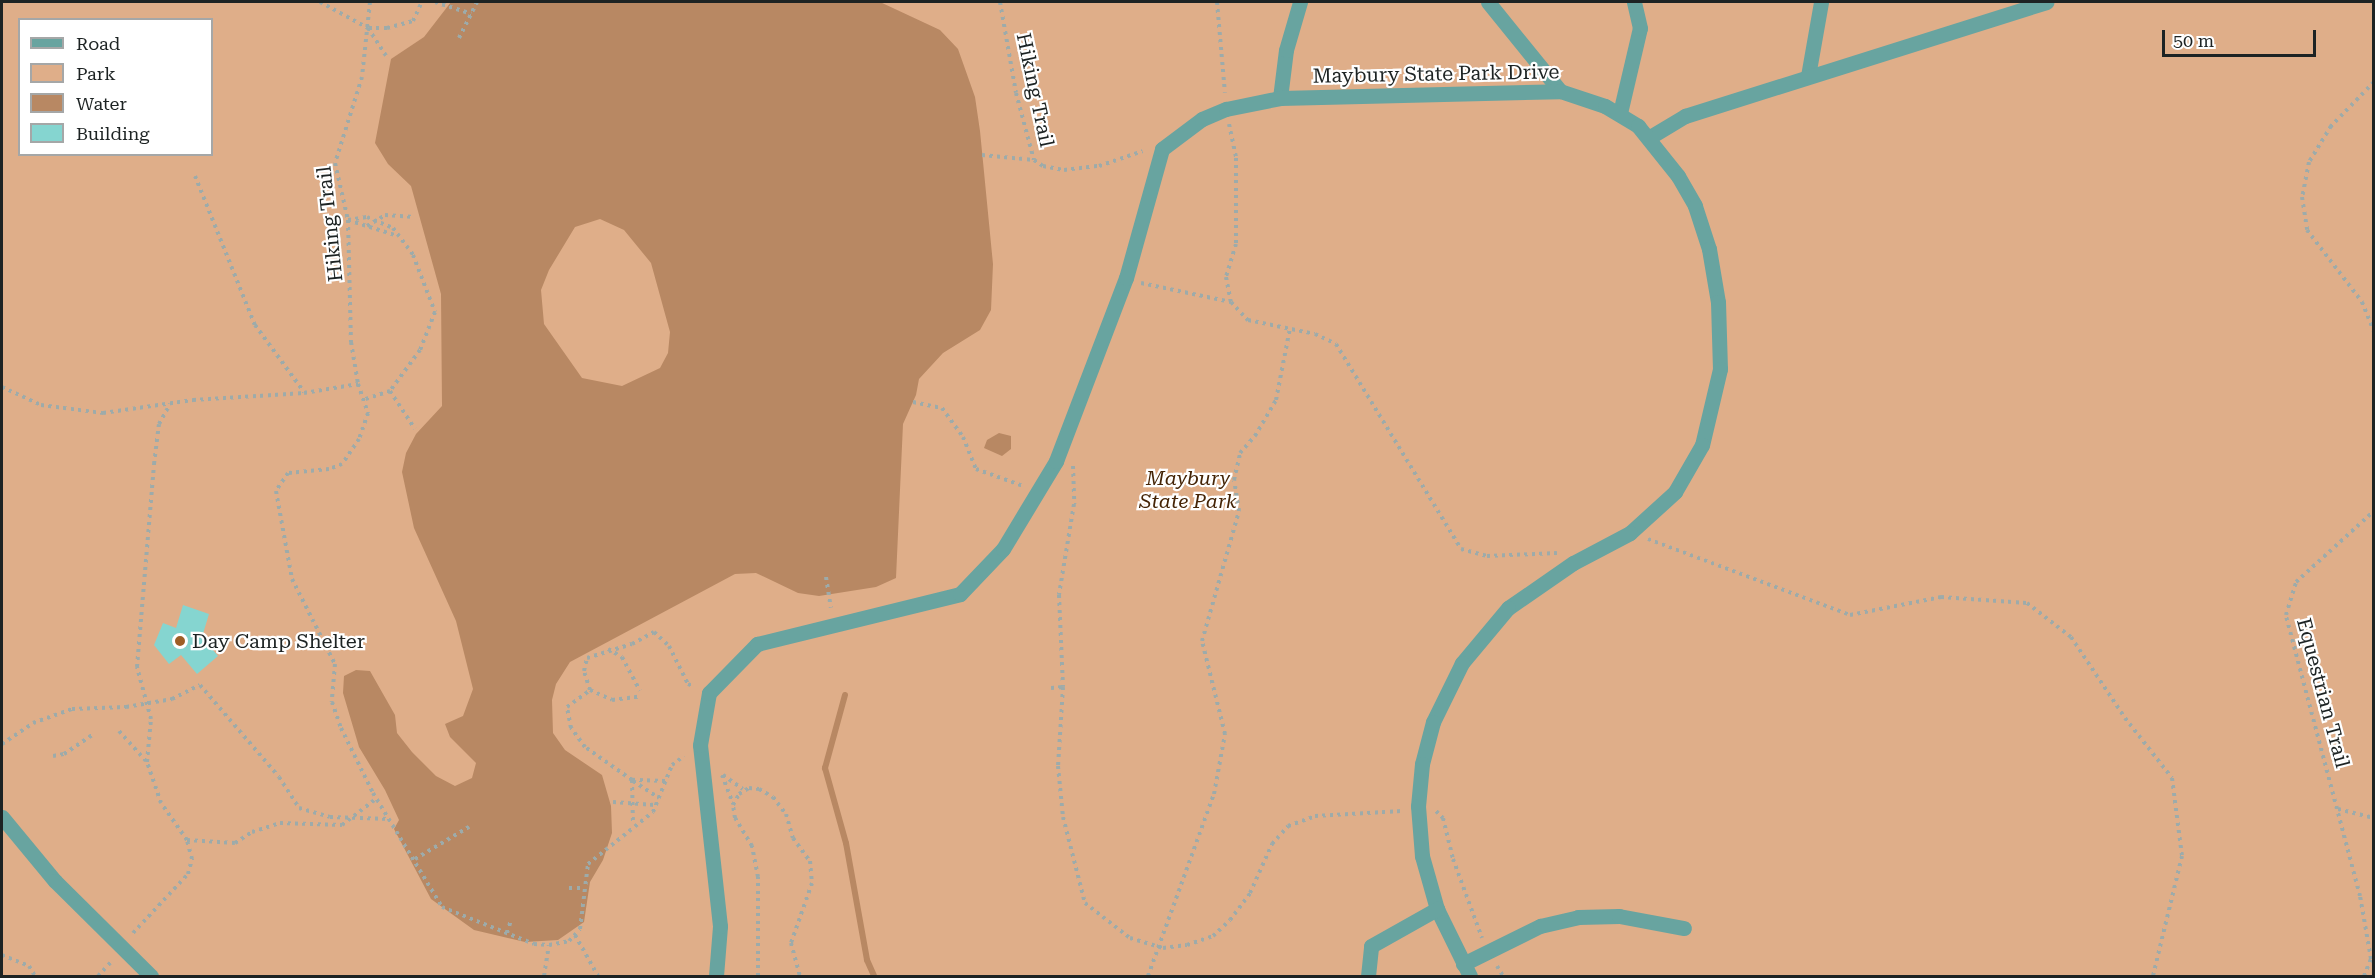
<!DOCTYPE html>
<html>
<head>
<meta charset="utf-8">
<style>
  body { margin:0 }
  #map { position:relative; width:2375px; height:978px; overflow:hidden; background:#def0ef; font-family:"Roboto Serif",serif }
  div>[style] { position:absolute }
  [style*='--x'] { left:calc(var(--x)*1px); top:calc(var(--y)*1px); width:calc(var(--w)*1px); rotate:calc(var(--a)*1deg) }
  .green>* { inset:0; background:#dfae89 }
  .water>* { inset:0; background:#b88863 }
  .stream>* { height:6px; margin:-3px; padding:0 3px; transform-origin:3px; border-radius:3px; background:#b88863 }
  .building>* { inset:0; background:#85d5d0 }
  .path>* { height:4px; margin-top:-2px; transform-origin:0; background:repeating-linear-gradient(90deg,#9dabaa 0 3px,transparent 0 7.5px) }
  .minor>* { height:15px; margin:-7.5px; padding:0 7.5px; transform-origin:7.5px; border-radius:7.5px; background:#68a4a0 }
  .dots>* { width:16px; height:16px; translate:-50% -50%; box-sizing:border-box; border:3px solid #fff; border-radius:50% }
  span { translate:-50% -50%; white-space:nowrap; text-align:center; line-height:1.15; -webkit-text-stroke:4.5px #fff; paint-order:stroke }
  .street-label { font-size:20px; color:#1d2323 }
  .park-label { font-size:20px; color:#452406; font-style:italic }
  .poi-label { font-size:20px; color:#1d2323 }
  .left { translate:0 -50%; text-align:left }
  .frame { position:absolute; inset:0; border:3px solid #1d2323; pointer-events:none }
  .legend { position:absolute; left:18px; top:18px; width:195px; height:138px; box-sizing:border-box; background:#fff; border:2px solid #a5a7a7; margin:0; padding:8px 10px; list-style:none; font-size:18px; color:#1d2323 }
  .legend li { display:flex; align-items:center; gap:12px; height:30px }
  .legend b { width:30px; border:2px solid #a5a7a7 }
  .scale { position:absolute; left:2162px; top:30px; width:154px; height:27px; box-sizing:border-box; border:3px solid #1d2323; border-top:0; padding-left:8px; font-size:18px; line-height:21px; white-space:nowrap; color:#1d2323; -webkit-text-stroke:4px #fff; paint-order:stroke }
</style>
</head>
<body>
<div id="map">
  <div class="green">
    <i style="clip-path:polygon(evenodd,2px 2px,2373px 2px,2373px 976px,2px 976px,2px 2px,20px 20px,212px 20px,212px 154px,20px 154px,20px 20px)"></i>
  </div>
  <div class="water">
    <i style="clip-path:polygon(evenodd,451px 2px,880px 2px,940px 30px,958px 49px,975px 97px,980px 131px,993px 264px,991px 310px,980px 330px,943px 353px,919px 379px,916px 395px,903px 424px,896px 578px,876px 587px,819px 596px,798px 593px,756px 573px,735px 574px,570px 662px,556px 684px,552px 700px,553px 733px,565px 750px,602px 775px,611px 806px,612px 833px,603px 860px,590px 882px,584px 922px,558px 940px,525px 942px,474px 930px,431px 899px,394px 829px,399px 820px,385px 790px,359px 747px,343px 693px,344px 676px,356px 670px,370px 671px,395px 715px,397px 733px,412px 752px,436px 776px,455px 786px,472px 778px,476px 763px,450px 737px,445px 724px,463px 716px,473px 689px,456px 621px,414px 528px,402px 472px,406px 453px,416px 434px,442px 406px,441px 294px,411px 186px,388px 164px,375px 143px,391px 59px,424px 37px,451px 2px,600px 219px,624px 230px,651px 263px,670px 332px,668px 353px,660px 368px,622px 386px,582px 378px,544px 324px,541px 290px,549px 270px,575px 227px,600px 219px)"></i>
    <i style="clip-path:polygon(999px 433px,1011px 436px,1011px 449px,1002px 456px,984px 448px,987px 440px)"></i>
  </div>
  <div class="stream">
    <i style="--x:845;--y:695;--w:76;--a:105.3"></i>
    <i style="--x:825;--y:768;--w:78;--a:74.4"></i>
    <i style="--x:846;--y:843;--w:119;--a:79.8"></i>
    <i style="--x:867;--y:960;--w:17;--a:66"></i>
  </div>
  <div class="building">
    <i style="clip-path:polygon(183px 605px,209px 614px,202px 637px,218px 656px,197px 674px,181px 655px,169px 664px,154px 645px,163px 623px,176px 628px)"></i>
  </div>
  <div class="path">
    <i style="--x:320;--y:2;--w:55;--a:28.4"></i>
    <i style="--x:368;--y:28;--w:33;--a:57"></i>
    <i style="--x:370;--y:2;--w:75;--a:96.1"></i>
    <i style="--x:362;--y:77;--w:90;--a:107.4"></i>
    <i style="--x:335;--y:163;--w:58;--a:77.2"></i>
    <i style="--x:348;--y:220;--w:122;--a:88.6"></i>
    <i style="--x:351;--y:342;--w:43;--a:80.5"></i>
    <i style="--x:358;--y:384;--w:31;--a:71"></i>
    <i style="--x:368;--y:413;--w:28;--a:109"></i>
    <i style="--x:359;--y:439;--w:30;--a:124"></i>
    <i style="--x:342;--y:464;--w:14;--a:159"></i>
    <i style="--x:329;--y:469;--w:41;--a:174.4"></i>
    <i style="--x:288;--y:473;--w:22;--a:124"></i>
    <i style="--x:276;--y:491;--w:89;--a:79.7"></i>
    <i style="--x:292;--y:579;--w:95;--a:63.2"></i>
    <i style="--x:335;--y:664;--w:38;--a:95"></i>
    <i style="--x:332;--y:702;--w:28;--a:71"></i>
    <i style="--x:341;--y:728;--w:72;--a:63.8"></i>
    <i style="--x:373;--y:793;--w:133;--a:58.8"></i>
    <i style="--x:442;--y:907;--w:99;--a:21.9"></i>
    <i style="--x:534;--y:944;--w:15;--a:4"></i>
    <i style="--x:549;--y:945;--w:20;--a:-11"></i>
    <i style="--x:569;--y:941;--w:16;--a:-47"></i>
    <i style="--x:580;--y:929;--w:65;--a:-83"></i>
    <i style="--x:588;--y:864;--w:83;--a:-38.7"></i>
    <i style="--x:653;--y:812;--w:51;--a:-68"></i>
    <i style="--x:672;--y:765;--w:15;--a:-37"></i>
    <i style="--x:435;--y:2;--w:38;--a:18"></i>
    <i style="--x:1000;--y:2;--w:92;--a:80"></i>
    <i style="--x:1016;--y:93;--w:69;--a:75"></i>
    <i style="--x:1034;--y:160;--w:11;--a:34"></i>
    <i style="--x:1043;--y:166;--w:21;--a:11"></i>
    <i style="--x:1064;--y:170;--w:35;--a:-7"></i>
    <i style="--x:1099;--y:166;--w:46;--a:-18.8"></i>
    <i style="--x:1217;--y:2;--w:91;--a:85"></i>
    <i style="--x:369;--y:28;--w:18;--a:0"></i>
    <i style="--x:387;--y:28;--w:27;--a:-15"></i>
    <i style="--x:413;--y:21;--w:21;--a:-65"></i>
    <i style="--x:459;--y:38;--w:40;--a:-63.4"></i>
    <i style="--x:2374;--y:82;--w:62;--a:134.3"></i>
    <i style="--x:2331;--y:126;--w:42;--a:121.4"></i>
    <i style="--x:2309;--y:162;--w:36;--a:101"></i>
    <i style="--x:2302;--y:197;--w:33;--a:81"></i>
    <i style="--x:2307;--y:230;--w:91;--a:52.6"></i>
    <i style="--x:2362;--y:302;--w:32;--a:68"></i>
    <i style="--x:1229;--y:124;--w:35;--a:78"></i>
    <i style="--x:1236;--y:158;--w:86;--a:90"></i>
    <i style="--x:1236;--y:244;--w:34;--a:107"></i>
    <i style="--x:1226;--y:277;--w:25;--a:79"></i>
    <i style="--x:1231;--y:302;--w:25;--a:47"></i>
    <i style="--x:1248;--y:320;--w:68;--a:11.8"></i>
    <i style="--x:1315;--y:334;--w:23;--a:25"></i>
    <i style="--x:1336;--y:344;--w:240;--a:58.6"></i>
    <i style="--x:1461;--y:549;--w:27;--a:15"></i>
    <i style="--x:1487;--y:556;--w:70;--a:-2.5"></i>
    <i style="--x:982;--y:155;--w:52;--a:5.5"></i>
    <i style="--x:195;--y:176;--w:161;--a:68.1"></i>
    <i style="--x:255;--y:325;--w:83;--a:53.8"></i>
    <i style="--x:348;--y:220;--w:19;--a:-9"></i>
    <i style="--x:367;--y:217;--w:28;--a:23"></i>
    <i style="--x:393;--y:228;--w:34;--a:53"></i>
    <i style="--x:413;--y:255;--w:61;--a:68.9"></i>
    <i style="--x:435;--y:312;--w:41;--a:111.5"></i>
    <i style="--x:420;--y:350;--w:51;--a:126.2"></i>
    <i style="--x:390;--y:391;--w:26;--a:162"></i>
    <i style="--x:348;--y:220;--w:52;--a:17.7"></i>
    <i style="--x:367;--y:226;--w:21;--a:-31"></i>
    <i style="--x:385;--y:215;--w:26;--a:4"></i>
    <i style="--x:1141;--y:283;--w:92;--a:11.9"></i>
    <i style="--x:2;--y:387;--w:43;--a:24.8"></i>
    <i style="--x:41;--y:405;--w:63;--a:7.4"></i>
    <i style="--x:103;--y:413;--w:91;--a:-8.2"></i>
    <i style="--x:193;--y:400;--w:111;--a:-3.6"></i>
    <i style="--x:304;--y:393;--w:55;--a:-9.5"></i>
    <i style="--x:390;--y:391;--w:45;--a:56.7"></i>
    <i style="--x:913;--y:402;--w:30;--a:12"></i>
    <i style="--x:942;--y:408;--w:36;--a:54"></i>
    <i style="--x:963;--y:437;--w:35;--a:68"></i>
    <i style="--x:976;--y:469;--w:50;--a:19.9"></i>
    <i style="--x:1073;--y:466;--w:38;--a:88"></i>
    <i style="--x:1074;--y:504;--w:92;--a:99.4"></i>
    <i style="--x:1059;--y:595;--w:92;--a:87.5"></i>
    <i style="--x:1063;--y:687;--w:79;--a:93.6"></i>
    <i style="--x:1058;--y:766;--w:51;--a:84.4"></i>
    <i style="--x:1063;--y:817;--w:89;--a:75.7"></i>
    <i style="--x:1085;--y:903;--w:57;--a:37.9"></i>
    <i style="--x:1130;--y:938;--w:34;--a:17"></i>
    <i style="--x:1163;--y:948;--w:24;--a:-7"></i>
    <i style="--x:1187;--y:945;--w:28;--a:-19"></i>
    <i style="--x:1213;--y:936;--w:23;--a:-43"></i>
    <i style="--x:1230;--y:920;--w:34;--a:-53"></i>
    <i style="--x:1250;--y:893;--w:54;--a:-65.8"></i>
    <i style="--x:1272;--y:844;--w:24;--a:-48"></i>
    <i style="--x:1288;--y:826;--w:29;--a:-20"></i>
    <i style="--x:1315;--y:816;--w:87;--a:-3.3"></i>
    <i style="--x:1648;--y:539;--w:216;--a:20.6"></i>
    <i style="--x:1850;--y:615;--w:93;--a:-11.2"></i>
    <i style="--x:1941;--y:597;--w:86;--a:4"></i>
    <i style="--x:2027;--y:603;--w:56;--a:37.7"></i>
    <i style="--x:2071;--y:637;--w:97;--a:56.3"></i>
    <i style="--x:2125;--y:718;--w:76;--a:51.9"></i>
    <i style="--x:2172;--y:778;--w:79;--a:82.7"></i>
    <i style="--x:2182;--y:856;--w:123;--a:103.6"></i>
    <i style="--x:826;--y:577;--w:31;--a:81"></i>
    <i style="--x:608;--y:649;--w:16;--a:30"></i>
    <i style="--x:622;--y:657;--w:38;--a:62"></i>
    <i style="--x:1051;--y:688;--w:12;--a:-5"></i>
    <i style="--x:590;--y:690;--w:24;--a:24"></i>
    <i style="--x:612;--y:700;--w:26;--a:-7"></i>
    <i style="--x:119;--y:731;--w:40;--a:48"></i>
    <i style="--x:2;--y:744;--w:37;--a:-34"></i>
    <i style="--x:33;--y:723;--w:41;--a:-19.7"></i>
    <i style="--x:72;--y:709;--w:54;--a:-2.1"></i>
    <i style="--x:126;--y:707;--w:47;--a:-9.9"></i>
    <i style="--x:172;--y:699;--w:31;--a:-27"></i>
    <i style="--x:200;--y:685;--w:121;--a:49.3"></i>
    <i style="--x:279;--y:777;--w:37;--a:57"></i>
    <i style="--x:299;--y:808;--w:32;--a:16"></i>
    <i style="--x:330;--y:817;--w:60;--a:1.9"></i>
    <i style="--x:53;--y:756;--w:11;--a:-10"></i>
    <i style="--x:64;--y:754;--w:34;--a:-34"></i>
    <i style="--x:722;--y:775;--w:31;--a:69"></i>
    <i style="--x:723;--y:775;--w:24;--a:35"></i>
    <i style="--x:632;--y:780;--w:44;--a:88.7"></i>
    <i style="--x:633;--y:781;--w:31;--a:33"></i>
    <i style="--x:665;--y:781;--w:33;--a:-178"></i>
    <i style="--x:632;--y:780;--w:57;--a:-144.9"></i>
    <i style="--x:585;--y:747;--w:24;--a:-126"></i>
    <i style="--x:571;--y:728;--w:21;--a:-101"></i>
    <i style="--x:567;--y:707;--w:29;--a:-36"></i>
    <i style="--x:590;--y:690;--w:20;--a:-108"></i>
    <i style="--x:584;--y:671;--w:13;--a:-77"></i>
    <i style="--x:587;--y:658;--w:47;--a:-17.3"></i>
    <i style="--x:632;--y:644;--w:25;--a:-29"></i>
    <i style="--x:654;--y:632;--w:21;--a:43"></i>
    <i style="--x:669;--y:646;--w:42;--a:63.4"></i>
    <i style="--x:688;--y:684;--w:5;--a:22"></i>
    <i style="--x:613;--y:802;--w:42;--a:4.1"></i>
    <i style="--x:2338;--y:809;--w:37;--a:14"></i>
    <i style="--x:1436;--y:811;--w:10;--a:45"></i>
    <i style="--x:1443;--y:818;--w:42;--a:76.3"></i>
    <i style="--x:1453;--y:859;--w:84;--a:69.8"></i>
    <i style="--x:187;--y:840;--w:48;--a:3.6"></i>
    <i style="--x:235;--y:843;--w:20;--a:-33"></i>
    <i style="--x:252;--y:832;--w:29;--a:-18"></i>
    <i style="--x:280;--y:823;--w:62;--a:1.8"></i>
    <i style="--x:342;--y:825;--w:44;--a:-37.6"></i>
    <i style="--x:415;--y:859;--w:63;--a:-30.7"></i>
    <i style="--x:569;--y:888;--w:15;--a:0"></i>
    <i style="--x:133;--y:933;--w:81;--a:-47"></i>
    <i style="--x:188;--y:874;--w:16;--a:-75"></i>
    <i style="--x:192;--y:859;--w:20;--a:-105"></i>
    <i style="--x:187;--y:840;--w:45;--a:-125.1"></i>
    <i style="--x:161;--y:803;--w:43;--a:-108.9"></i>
    <i style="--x:147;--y:762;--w:43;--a:-84.7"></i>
    <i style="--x:151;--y:719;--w:54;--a:-105.1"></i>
    <i style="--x:137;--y:667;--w:204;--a:-85.2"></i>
    <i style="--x:154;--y:464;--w:40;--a:-82.9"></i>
    <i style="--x:159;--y:424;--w:23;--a:-61"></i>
    <i style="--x:507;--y:933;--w:14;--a:-73"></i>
    <i style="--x:575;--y:935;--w:47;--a:60.7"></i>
    <i style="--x:2;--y:955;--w:29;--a:22"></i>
    <i style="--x:29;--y:966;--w:12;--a:59"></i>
    <i style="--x:1497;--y:966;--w:12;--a:59"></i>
    <i style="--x:98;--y:976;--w:21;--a:-47"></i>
    <i style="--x:544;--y:976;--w:31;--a:-81"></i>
    <i style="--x:758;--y:976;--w:99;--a:-90"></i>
    <i style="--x:758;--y:877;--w:32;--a:-101"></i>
    <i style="--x:752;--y:846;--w:33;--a:-121"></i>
    <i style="--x:735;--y:818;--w:13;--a:-99"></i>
    <i style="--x:733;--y:805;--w:13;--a:-61"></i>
    <i style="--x:739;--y:794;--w:12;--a:-31"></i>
    <i style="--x:749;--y:788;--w:10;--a:6"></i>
    <i style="--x:759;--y:789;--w:16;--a:30"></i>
    <i style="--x:773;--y:797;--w:21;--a:53"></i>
    <i style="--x:786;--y:814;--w:25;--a:74"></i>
    <i style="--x:793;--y:838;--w:29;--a:54"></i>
    <i style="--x:810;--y:861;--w:22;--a:85"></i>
    <i style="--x:812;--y:883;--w:64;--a:109.3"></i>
    <i style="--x:791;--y:943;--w:34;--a:75"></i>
    <i style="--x:1148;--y:976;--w:194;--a:-70.1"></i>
    <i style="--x:1214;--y:794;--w:61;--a:-79.6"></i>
    <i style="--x:1225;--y:734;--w:96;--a:-103.9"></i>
    <i style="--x:1202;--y:641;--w:135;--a:-74.1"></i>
    <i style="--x:1239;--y:511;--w:31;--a:-99"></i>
    <i style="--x:1234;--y:480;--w:28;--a:-77"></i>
    <i style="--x:1240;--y:453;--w:23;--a:-49"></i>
    <i style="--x:1255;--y:436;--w:42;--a:-59.7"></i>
    <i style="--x:1276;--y:400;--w:73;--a:-79"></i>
    <i style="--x:2364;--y:976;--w:18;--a:-68"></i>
    <i style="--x:2371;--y:959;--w:64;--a:-99.9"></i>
    <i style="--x:2360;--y:896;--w:291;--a:-104.8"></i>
    <i style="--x:2286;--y:615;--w:34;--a:-73"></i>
    <i style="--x:2296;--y:582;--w:105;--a:-42.3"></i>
  </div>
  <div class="minor">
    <i style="--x:1488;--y:2;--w:114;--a:51"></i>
    <i style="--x:1808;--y:76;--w:75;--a:-80"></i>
    <i style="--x:1280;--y:98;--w:48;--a:-82.9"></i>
    <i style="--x:1286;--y:50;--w:50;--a:-73.7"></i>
    <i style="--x:1620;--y:113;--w:87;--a:-76.8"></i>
    <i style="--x:1640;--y:28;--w:27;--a:-103"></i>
    <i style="--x:1650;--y:137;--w:41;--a:-31"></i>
    <i style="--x:1685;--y:116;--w:379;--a:-17.5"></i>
    <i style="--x:2;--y:817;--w:83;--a:50.4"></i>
    <i style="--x:55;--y:881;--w:135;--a:44.7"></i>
    <i style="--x:1463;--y:964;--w:86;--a:-26.3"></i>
    <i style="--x:1540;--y:926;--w:39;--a:-13"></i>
    <i style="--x:1578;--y:917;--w:41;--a:-1.4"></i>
    <i style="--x:1619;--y:916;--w:66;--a:10.5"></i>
    <i style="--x:716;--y:976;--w:50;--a:-85.4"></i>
    <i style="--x:720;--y:926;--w:182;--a:-96.3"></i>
    <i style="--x:700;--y:745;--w:53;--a:-80.2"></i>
    <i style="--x:709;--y:693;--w:69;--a:-45.6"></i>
    <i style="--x:757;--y:644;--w:209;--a:-13.8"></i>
    <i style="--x:960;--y:594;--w:62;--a:-46.3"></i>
    <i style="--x:1003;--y:549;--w:103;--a:-58.9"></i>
    <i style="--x:1056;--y:461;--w:196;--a:-69.1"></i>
    <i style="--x:1126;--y:278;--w:134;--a:-74.4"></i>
    <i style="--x:1162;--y:149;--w:50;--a:-36.9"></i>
    <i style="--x:1202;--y:119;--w:26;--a:-23"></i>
    <i style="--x:1226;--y:109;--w:55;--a:-11.5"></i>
    <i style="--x:1280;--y:98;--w:280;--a:-1.4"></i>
    <i style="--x:1560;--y:91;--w:47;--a:18.4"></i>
    <i style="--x:1605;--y:106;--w:39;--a:31"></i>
    <i style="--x:1638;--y:126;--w:64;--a:51.3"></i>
    <i style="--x:1678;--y:176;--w:34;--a:60"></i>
    <i style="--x:1695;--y:206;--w:45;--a:72"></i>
    <i style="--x:1709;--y:249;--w:54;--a:80.4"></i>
    <i style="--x:1718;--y:302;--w:67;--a:88.3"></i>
    <i style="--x:1720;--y:369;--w:78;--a:103.3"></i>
    <i style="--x:1702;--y:445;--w:54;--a:119.9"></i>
    <i style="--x:1675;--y:492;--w:61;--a:137.7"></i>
    <i style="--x:1630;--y:533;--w:64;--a:152.2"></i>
    <i style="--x:1573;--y:563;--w:79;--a:145.3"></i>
    <i style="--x:1508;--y:608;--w:72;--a:129.9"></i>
    <i style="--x:1462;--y:663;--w:66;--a:116.2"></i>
    <i style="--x:1433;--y:722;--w:43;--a:104.7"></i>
    <i style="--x:1422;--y:764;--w:42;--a:95.4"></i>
    <i style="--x:1418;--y:806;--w:50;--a:85.4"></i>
    <i style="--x:1422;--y:856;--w:55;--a:74.2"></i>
    <i style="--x:1437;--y:909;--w:75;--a:63.8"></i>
    <i style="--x:1368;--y:976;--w:30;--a:-84"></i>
    <i style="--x:1371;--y:946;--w:76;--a:-29.3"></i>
  </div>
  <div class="dots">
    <i style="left:180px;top:641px;background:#9d5e26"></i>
  </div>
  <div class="street-label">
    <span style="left:1436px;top:74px;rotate:-1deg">Maybury State Park Drive</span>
    <span style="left:1035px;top:90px;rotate:78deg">Hiking Trail</span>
    <span style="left:330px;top:224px;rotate:-96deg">Hiking Trail</span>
    <span style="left:2323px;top:693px;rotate:75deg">Equestrian Trail</span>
  </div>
  <div class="park-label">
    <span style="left:1188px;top:490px">Maybury<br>State Park</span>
  </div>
  <div class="poi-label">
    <span class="left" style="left:192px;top:641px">Day Camp Shelter</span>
  </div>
  <div class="frame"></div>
  <ul class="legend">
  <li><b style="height:8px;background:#68a4a0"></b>Road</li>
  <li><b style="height:16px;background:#dfae89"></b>Park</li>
  <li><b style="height:16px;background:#b88863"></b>Water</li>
  <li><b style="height:16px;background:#85d5d0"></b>Building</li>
  </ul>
  <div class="scale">50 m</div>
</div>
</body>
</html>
